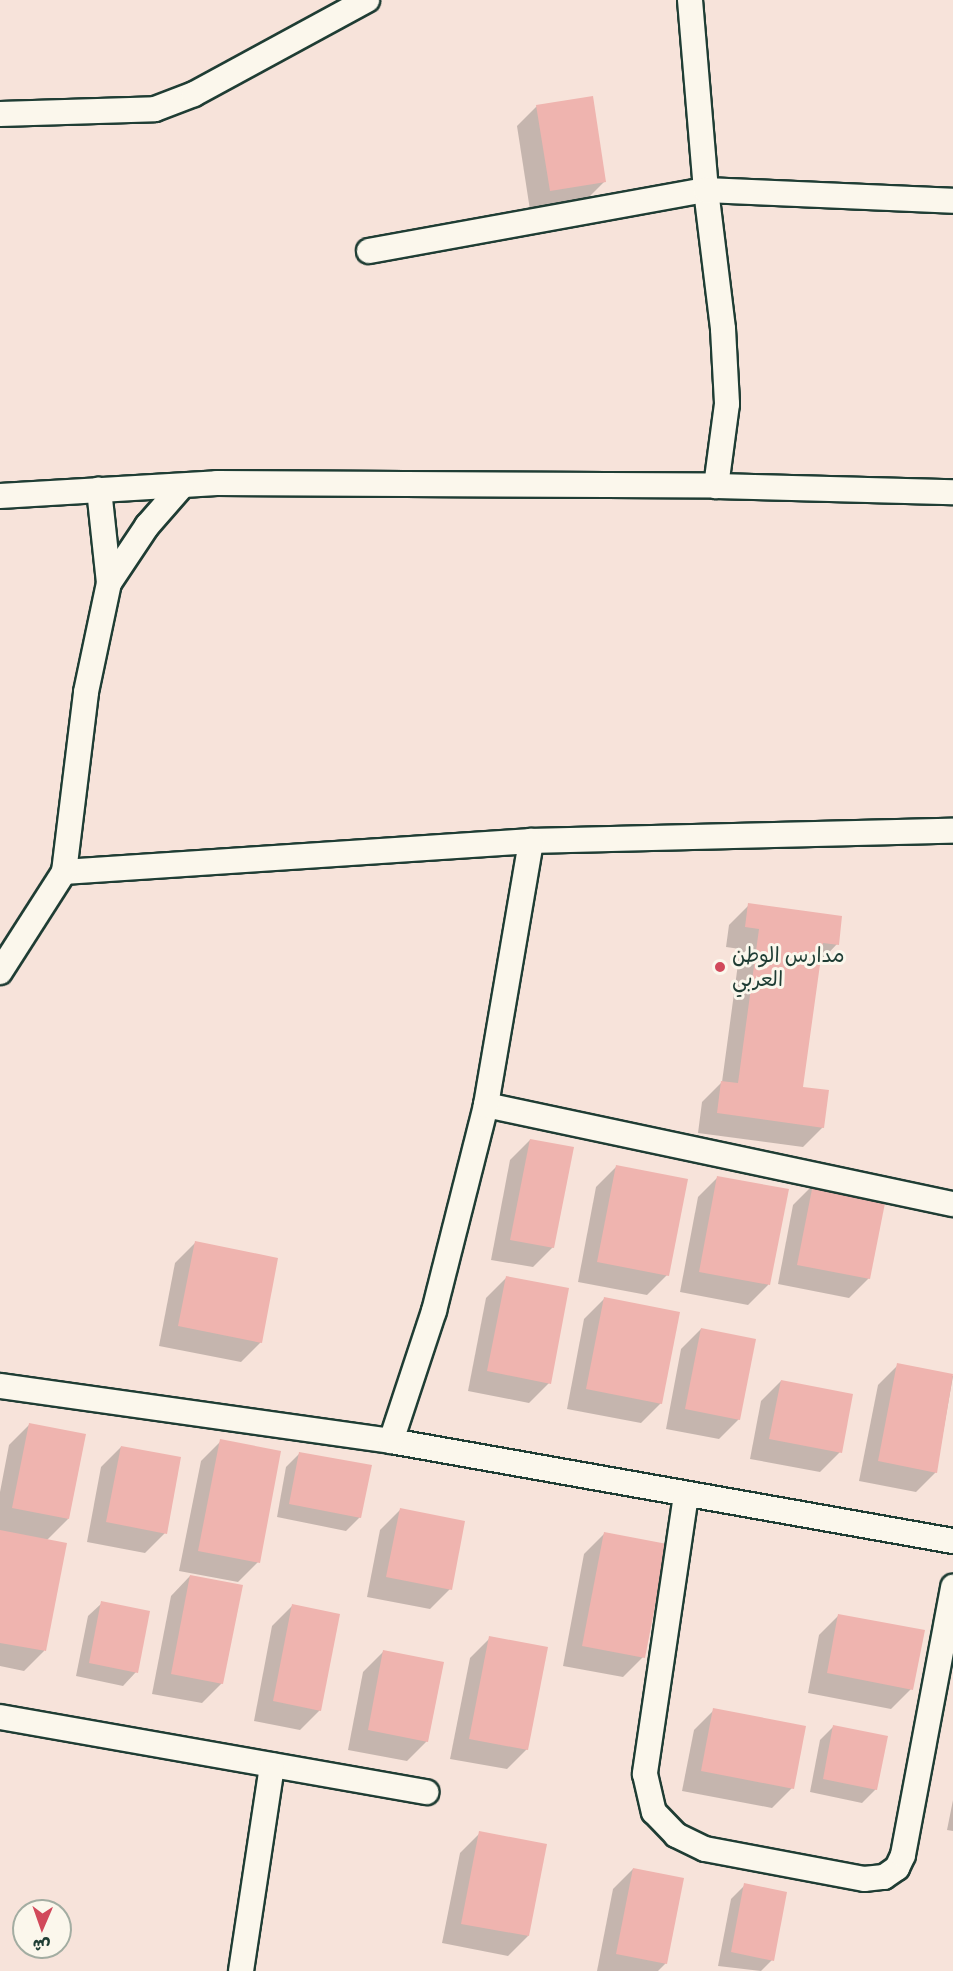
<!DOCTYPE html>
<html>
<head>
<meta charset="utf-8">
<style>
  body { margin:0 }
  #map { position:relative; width:953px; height:1971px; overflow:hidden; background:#fbf7ec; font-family:Caveat,"Playpen Sans Arabic",sans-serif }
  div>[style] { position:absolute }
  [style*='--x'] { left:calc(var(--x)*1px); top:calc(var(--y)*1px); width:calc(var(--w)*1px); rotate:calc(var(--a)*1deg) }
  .built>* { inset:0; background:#f7e3da }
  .shadow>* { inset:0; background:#0003 }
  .building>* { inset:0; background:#efb4af }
  .roads { filter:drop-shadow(2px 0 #1f3d34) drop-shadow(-2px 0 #1f3d34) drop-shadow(0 2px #1f3d34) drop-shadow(0 -2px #1f3d34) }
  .minor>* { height:24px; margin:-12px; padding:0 12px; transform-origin:12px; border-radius:12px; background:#fbf7ec }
  .dots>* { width:16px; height:16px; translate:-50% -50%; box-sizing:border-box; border:3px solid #fbf7ec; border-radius:50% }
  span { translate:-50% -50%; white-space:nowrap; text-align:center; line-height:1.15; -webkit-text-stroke:6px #fbf7ec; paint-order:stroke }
  .poi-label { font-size:21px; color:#1f3d34 }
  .left { translate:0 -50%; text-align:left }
  .north { position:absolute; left:12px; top:1899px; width:60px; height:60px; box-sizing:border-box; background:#fbf7ec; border:2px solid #a3ada2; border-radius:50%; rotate:182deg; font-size:16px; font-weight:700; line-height:24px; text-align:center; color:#1f3d34 }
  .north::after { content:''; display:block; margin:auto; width:21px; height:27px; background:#d1495b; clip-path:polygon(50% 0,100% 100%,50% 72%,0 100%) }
</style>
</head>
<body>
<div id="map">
  <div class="built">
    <i style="clip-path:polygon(evenodd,0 0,953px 0,953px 1971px,0 1971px,0 0,24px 1911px,60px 1911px,60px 1947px,24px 1947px,24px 1911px)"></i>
  </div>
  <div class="shadow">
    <i style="clip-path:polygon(537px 106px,605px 181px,585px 201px,530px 210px,517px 126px)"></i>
    <i style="clip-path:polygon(749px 905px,837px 944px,819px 963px,802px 1088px,823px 1127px,803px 1147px,698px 1133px,702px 1102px,722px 1082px,740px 949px,726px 947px,729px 925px)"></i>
    <i style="clip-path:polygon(530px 1140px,553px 1247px,533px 1267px,491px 1260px,510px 1160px)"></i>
    <i style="clip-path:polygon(616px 1167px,667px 1275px,647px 1295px,578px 1282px,596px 1187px)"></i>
    <i style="clip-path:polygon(718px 1177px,787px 1190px,768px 1285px,748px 1305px,680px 1292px,698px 1197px)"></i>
    <i style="clip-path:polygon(813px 1185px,869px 1278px,849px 1298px,778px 1284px,793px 1205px)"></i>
    <i style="clip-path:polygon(195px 1243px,261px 1342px,241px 1362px,159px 1346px,175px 1263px)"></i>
    <i style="clip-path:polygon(506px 1278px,549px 1383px,529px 1403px,468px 1391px,486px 1298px)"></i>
    <i style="clip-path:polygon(604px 1299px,661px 1403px,641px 1423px,567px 1409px,584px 1319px)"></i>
    <i style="clip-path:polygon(701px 1329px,739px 1419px,719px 1439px,666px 1429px,681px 1349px)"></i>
    <i style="clip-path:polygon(898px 1365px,953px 1376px,936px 1472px,916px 1492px,859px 1481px,878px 1385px)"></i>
    <i style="clip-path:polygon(781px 1381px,840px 1452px,820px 1472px,750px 1459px,761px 1401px)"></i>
    <i style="clip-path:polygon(29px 1425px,68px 1519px,46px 1541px,44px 1651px,24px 1671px,0 1666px,0 1492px,9px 1445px)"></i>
    <i style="clip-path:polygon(221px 1441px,258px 1562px,238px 1582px,179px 1571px,201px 1461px)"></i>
    <i style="clip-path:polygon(121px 1447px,165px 1533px,145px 1553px,87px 1542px,101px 1467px)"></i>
    <i style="clip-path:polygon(300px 1453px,360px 1517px,346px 1531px,277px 1517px,286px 1467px)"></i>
    <i style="clip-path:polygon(400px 1510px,450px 1589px,430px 1609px,367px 1597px,380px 1530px)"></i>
    <i style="clip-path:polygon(604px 1534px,643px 1657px,623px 1677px,563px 1666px,584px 1554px)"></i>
    <i style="clip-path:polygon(190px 1576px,222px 1683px,202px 1703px,152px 1694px,171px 1596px)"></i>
    <i style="clip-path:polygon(102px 1603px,136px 1672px,123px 1686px,76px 1676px,88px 1616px)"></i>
    <i style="clip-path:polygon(292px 1606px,320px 1710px,300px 1730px,254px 1721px,272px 1626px)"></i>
    <i style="clip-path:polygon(839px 1615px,911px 1689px,891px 1709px,808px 1693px,819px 1635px)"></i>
    <i style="clip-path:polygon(490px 1638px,527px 1749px,507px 1769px,450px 1759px,470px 1658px)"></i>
    <i style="clip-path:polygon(383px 1652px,427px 1741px,407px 1761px,348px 1750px,363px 1672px)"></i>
    <i style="clip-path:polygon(714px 1710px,792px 1788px,772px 1808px,682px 1791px,694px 1730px)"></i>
    <i style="clip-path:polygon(833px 1727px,876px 1789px,862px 1803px,810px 1792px,820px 1740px)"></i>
    <i style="clip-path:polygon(953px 1800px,953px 1831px,947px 1830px)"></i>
    <i style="clip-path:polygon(480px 1833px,528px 1936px,508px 1956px,442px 1943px,460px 1853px)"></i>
    <i style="clip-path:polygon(633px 1869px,666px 1963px,658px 1971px,597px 1971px,613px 1889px)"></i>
    <i style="clip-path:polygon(745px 1885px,772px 1960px,761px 1971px,718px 1966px,731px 1899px)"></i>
  </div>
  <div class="building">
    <i style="clip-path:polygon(593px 96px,606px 182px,550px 191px,536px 105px)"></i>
    <i style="clip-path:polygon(748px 903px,842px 916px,839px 945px,823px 943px,803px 1087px,829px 1090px,824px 1128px,717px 1113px,721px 1081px,738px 1083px,759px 929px,745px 927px)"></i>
    <i style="clip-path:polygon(530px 1139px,574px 1147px,554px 1248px,510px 1240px)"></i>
    <i style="clip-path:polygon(616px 1165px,688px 1179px,669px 1276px,597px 1262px)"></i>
    <i style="clip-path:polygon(717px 1176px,789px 1189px,770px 1285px,699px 1272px)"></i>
    <i style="clip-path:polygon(813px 1184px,886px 1198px,870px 1279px,797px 1265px)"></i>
    <i style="clip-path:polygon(195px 1241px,278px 1258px,262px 1343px,178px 1326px)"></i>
    <i style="clip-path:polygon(506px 1276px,569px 1288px,551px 1384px,487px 1371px)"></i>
    <i style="clip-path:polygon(604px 1297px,680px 1312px,662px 1404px,586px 1389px)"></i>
    <i style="clip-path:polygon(701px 1328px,756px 1339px,740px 1420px,685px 1409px)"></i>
    <i style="clip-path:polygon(897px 1363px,953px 1374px,937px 1473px,878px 1461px)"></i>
    <i style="clip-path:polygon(781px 1380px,853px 1394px,842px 1453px,769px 1439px)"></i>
    <i style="clip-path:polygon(29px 1423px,86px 1434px,69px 1519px,12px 1508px)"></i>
    <i style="clip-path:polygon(220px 1439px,281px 1451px,260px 1563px,198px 1551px)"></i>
    <i style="clip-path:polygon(121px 1446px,181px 1457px,167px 1534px,106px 1522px)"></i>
    <i style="clip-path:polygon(299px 1452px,372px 1465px,361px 1518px,289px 1504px)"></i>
    <i style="clip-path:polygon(400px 1508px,465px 1521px,452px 1590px,386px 1577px)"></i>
    <i style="clip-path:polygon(0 1530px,67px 1543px,46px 1651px,0 1643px)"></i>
    <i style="clip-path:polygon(604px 1532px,667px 1544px,645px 1658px,582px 1646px)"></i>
    <i style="clip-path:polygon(190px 1575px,243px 1585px,223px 1684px,171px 1674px)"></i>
    <i style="clip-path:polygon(101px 1601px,150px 1611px,138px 1673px,89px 1663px)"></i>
    <i style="clip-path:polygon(292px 1604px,340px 1614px,321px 1711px,273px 1701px)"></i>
    <i style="clip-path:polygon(838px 1614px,925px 1630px,913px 1690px,827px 1673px)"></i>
    <i style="clip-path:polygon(489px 1636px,548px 1647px,528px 1750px,469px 1739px)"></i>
    <i style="clip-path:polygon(383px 1650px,444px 1662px,428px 1742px,368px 1730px)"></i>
    <i style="clip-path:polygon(713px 1708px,806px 1726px,794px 1789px,701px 1771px)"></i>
    <i style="clip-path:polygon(833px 1725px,888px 1736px,877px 1790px,823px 1779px)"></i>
    <i style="clip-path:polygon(479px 1831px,547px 1844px,529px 1936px,461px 1924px)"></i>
    <i style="clip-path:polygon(633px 1868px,684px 1878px,667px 1964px,616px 1954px)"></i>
    <i style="clip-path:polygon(744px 1883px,787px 1892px,774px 1961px,731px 1952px)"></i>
  </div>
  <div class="roads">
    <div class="minor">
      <i style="--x:690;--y:0;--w:191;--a:85.2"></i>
      <i style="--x:706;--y:190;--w:140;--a:83"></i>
      <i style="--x:723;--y:329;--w:75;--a:86.9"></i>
      <i style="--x:727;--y:404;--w:83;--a:97.6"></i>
      <i style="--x:0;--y:114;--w:155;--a:-1.8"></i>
      <i style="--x:155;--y:109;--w:42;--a:-21"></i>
      <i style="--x:194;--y:94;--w:197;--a:-28.5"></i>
      <i style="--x:369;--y:251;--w:342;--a:-10.3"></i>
      <i style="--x:706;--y:190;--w:247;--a:2.5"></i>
      <i style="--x:0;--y:496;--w:217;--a:-3.4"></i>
      <i style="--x:217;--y:483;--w:499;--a:0.3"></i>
      <i style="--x:716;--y:486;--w:237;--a:1.5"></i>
      <i style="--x:109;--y:583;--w:69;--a:-56.3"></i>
      <i style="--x:147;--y:526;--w:53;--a:-48.8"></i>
      <i style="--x:64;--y:872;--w:468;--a:-3.8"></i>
      <i style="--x:531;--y:841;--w:422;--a:-1.4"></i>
      <i style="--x:0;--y:972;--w:119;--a:-57.4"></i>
      <i style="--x:64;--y:872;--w:181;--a:-83"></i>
      <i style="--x:86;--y:692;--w:111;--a:-78.1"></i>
      <i style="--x:109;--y:583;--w:94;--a:-96.1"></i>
      <i style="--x:486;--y:1105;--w:477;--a:12"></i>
      <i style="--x:0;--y:1386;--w:395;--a:8"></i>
      <i style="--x:391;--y:1441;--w:571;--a:10.09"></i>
      <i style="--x:391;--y:1441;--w:137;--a:-71.7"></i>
      <i style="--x:434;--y:1311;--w:212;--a:-75.8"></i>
      <i style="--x:486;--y:1105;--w:268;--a:-80.3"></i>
      <i style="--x:686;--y:1495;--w:282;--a:98.4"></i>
      <i style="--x:645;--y:1774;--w:39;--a:77"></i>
      <i style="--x:654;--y:1812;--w:32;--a:46"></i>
      <i style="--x:676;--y:1835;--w:32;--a:26"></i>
      <i style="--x:705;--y:1849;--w:162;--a:10.7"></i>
      <i style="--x:864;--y:1879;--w:20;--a:-6"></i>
      <i style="--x:884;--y:1877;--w:16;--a:-35"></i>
      <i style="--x:897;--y:1868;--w:14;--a:-65"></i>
      <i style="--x:903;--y:1855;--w:273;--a:-79.4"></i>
      <i style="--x:0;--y:1717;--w:433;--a:10"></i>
      <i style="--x:241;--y:1971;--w:208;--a:-81.4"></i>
    </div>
  </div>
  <div class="dots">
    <i style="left:720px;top:967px;background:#d1495b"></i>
  </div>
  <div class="poi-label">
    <span class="left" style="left:732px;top:967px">مدارس الوطن<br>العربي</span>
  </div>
  <div class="north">ش</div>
</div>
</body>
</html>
